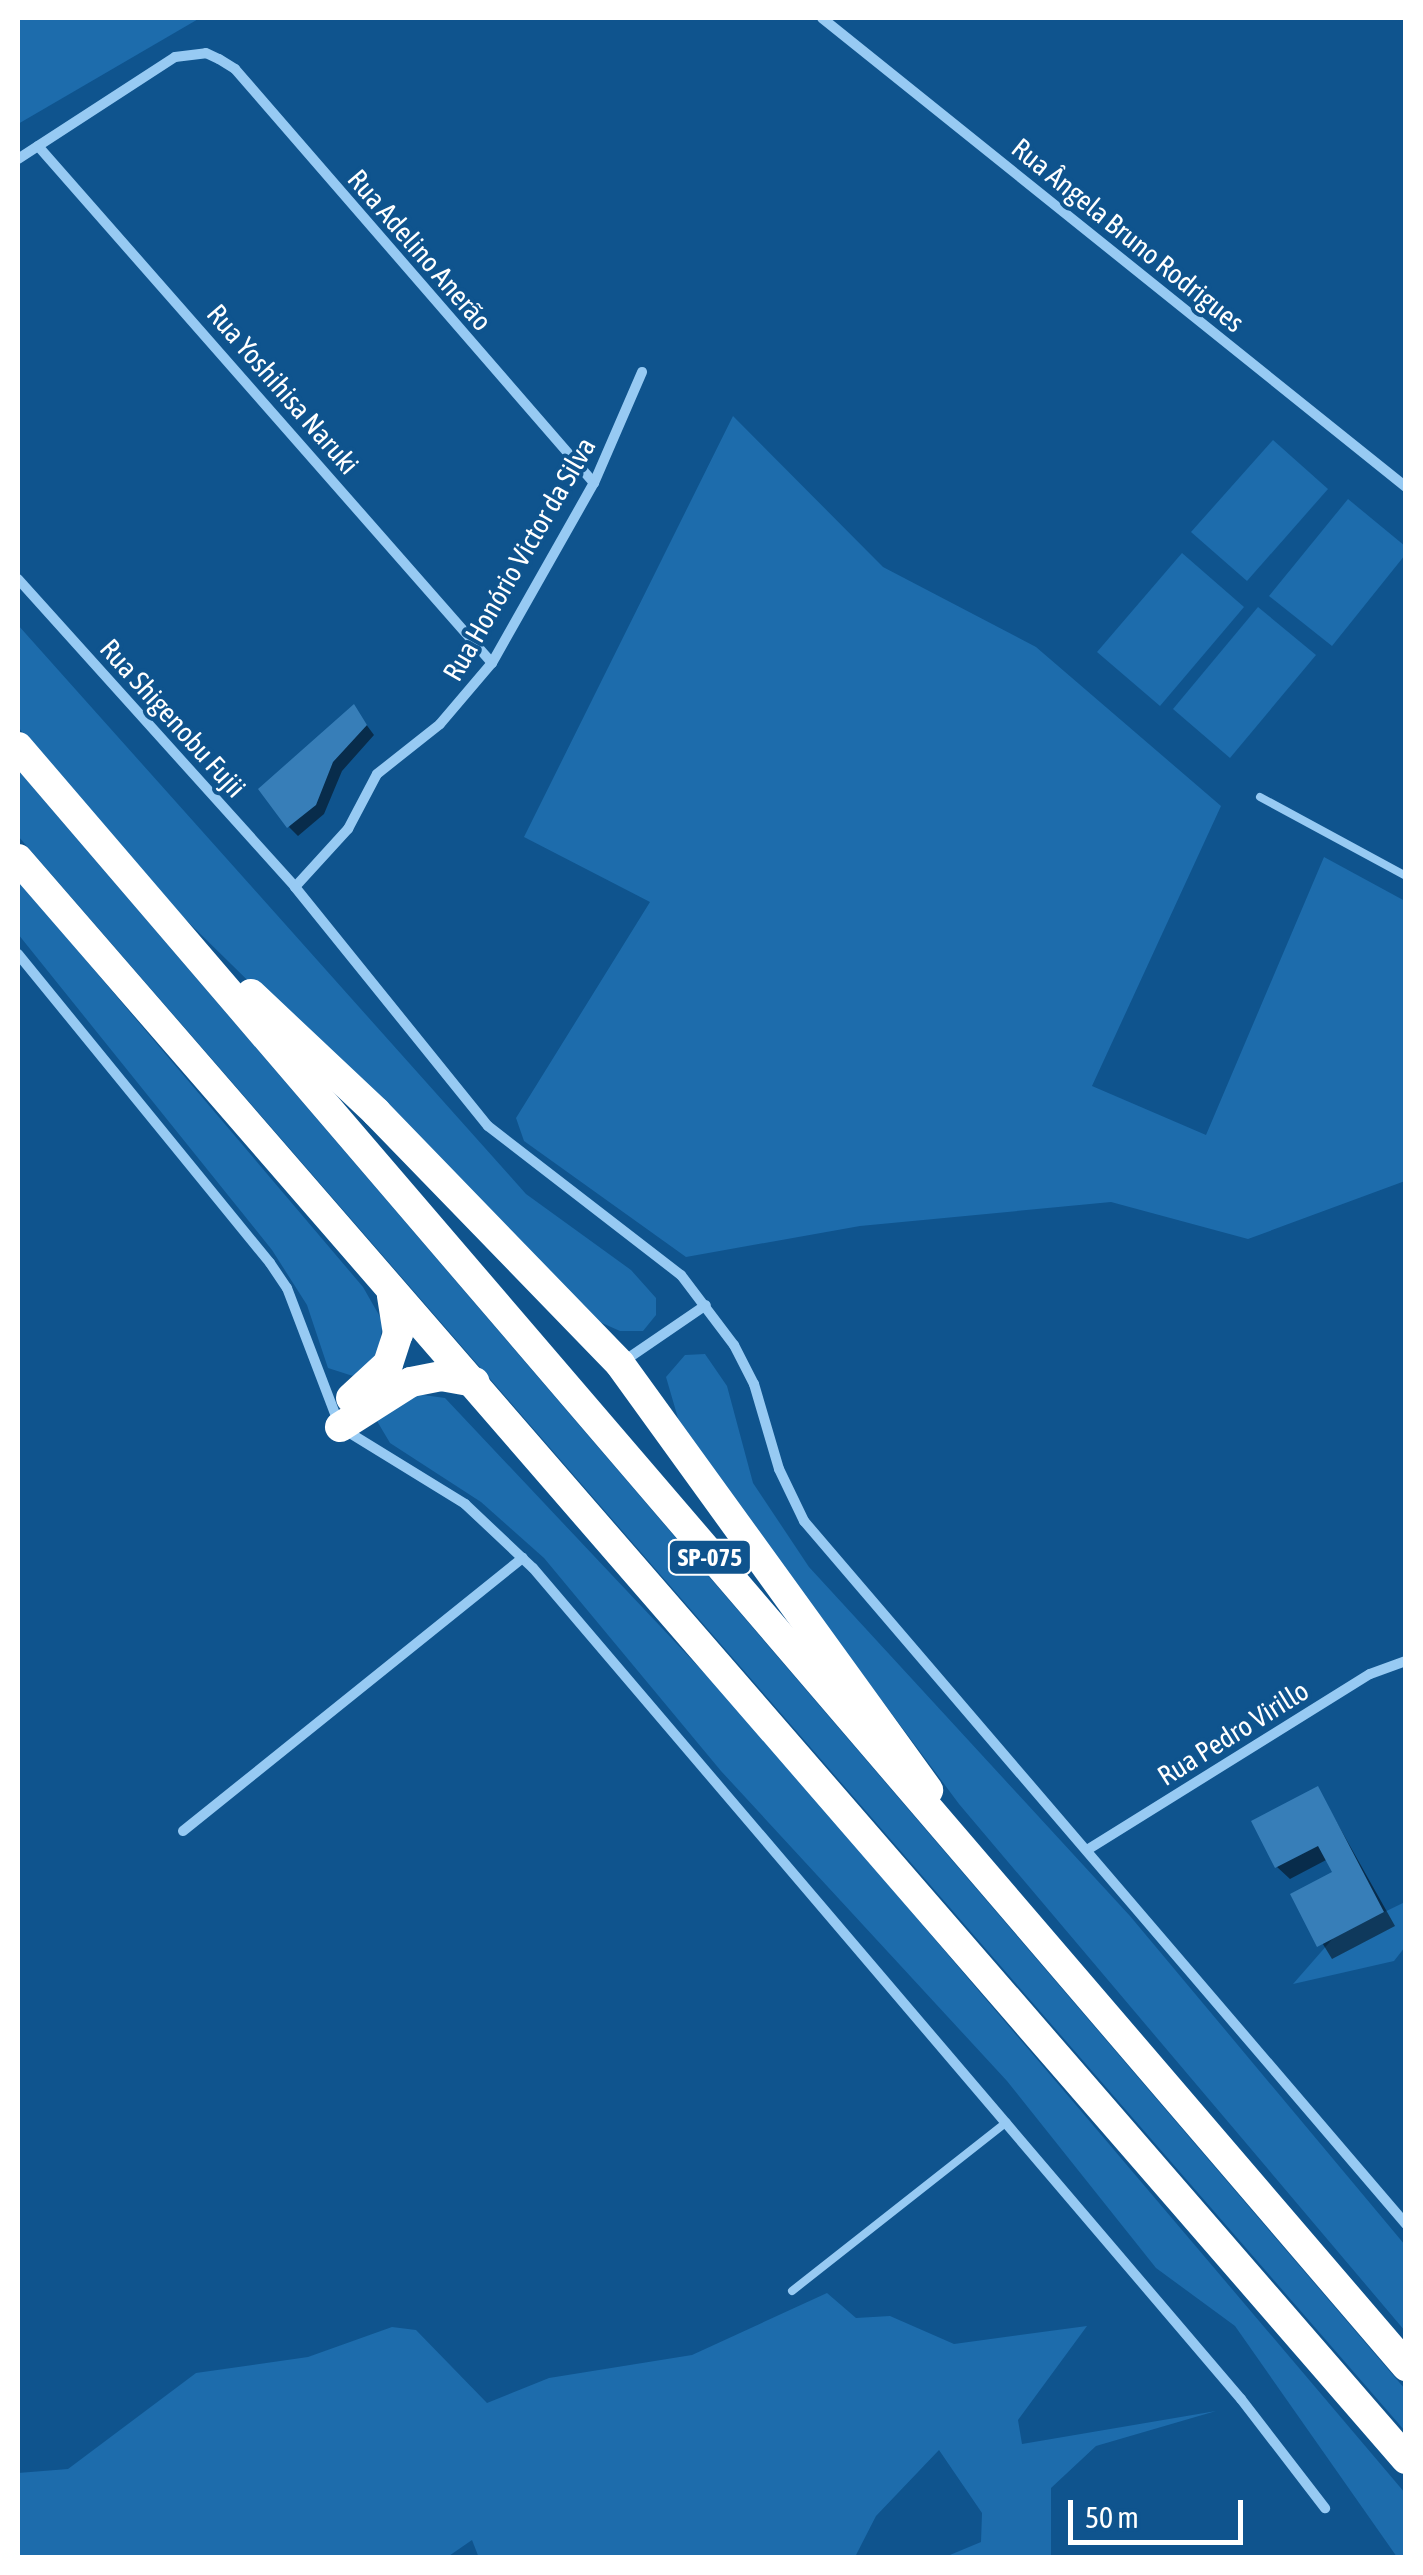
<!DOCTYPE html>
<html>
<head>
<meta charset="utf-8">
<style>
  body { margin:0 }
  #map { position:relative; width:1423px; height:2575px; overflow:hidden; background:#0f548e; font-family:"Asap Condensed",sans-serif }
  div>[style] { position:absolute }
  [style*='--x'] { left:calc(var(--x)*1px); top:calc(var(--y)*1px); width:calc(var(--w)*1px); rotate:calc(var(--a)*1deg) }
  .green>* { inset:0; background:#1d6cac }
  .shadow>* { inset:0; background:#0007 }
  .building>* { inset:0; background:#377eb8 }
  .lane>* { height:8px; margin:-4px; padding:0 4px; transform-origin:4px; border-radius:4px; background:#97caf3 }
  .street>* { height:10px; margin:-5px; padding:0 5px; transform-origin:5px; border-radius:5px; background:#97caf3 }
  .highway>* { height:30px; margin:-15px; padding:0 15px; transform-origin:15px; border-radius:15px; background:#fff }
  span { translate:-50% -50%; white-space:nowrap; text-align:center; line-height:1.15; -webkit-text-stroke:8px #0f548e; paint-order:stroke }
  .shield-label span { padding:2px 8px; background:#0f548e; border:2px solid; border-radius:8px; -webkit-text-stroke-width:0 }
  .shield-label { font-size:25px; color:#fff; font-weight:700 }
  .street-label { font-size:28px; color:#fff }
  .frame { position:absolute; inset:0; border:20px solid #fff; pointer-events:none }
  .scale { position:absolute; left:1068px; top:2500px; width:175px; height:45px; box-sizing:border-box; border:5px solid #fff; border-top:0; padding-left:12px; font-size:30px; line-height:35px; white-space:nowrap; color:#fff; -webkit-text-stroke:8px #0f548e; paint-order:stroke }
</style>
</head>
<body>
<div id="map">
  <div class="green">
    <i style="clip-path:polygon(18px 18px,200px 18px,18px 124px)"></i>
    <i style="clip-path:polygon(733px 416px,883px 567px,1036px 647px,1221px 806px,1092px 1086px,1206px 1135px,1324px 857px,1405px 901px,1405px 1181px,1248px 1239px,1111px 1202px,860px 1226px,686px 1257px,524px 1141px,516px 1118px,650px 902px,524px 837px)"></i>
    <i style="clip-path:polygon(1273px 440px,1328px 489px,1247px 581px,1191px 532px)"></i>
    <i style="clip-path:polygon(1348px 499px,1405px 546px,1405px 555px,1332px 646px,1269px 596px)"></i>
    <i style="clip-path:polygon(1182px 553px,1244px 607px,1160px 706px,1097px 652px)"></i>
    <i style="clip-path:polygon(1258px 607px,1316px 655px,1230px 758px,1173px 709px)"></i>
    <i style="clip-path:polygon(18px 625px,526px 1194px,631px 1270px,656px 1298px,656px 1315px,643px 1331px,620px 1331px,593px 1319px,133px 868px,18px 727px)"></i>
    <i style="clip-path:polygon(18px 770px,1405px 2389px,1405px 2431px,18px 836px)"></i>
    <i style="clip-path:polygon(18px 880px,363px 1287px,383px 1322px,376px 1366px,356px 1377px,328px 1368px,307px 1305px,272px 1250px,18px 934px)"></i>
    <i style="clip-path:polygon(705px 1354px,727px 1386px,753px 1483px,809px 1567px,1130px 1916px,1405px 2245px,1405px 2331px,959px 1804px,682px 1432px,666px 1377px,685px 1355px)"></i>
    <i style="clip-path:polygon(416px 1394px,445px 1398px,743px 1714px,1070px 2098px,1405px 2493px,1405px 2557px,1397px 2557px,1235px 2326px,1156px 2268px,1007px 2081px,721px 1771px,544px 1558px,481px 1502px,390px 1443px,377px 1421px)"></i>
    <i style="clip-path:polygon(1405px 1902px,1405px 1947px,1394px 1961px,1293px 1984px,1335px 1936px)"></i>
    <i style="clip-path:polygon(827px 2293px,856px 2318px,890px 2316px,954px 2344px,1087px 2326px,1018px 2420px,1022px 2444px,1216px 2411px,1096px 2446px,1051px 2488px,1051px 2557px,945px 2557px,981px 2542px,982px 2513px,939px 2450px,876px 2516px,855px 2557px,479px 2558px,472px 2540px,446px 2558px,18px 2557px,18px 2473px,68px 2469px,196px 2373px,308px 2357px,392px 2327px,416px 2330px,487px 2403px,549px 2378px,692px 2355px)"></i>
  </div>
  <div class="shadow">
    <i style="clip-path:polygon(354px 708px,374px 735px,342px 771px,324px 814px,298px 836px,289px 827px)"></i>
    <i style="clip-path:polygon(1318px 1789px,1395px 1926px,1332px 1959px,1293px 1895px,1335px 1873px,1328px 1859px,1290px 1879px,1277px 1867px)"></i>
  </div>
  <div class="building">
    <i style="clip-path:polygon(354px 704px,367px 725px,333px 762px,316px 805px,287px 828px,258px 789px)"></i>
    <i style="clip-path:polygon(1318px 1786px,1384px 1912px,1317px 1947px,1290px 1894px,1332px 1872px,1318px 1846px,1275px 1868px,1251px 1821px)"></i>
  </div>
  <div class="lane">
    <i style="--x:1260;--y:797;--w:166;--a:28.4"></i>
    <i style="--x:792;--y:2291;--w:273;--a:-38.2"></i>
  </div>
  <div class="street">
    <i style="--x:822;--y:18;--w:749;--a:38.77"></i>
    <i style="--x:38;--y:146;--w:688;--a:48.71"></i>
    <i style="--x:18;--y:159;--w:187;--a:-33"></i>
    <i style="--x:175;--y:57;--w:31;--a:-7"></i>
    <i style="--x:206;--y:53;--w:14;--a:25"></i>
    <i style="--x:219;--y:59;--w:19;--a:32"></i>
    <i style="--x:235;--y:69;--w:548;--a:49.07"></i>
    <i style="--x:18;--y:579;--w:414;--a:48"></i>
    <i style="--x:295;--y:887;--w:307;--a:51.1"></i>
    <i style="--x:488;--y:1126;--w:244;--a:37.7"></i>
    <i style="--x:681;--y:1275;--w:88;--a:52.9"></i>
    <i style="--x:734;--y:1345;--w:44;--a:62.9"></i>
    <i style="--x:754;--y:1384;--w:89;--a:73.6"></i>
    <i style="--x:779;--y:1469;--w:58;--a:64.3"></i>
    <i style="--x:804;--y:1521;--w:926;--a:49.43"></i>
    <i style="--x:295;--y:887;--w:79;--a:-47.6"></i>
    <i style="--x:348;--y:829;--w:62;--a:-62.2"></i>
    <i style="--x:377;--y:774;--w:80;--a:-38.4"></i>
    <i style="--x:440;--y:724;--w:80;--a:-49.6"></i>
    <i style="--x:492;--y:663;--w:207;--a:-60.5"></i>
    <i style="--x:594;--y:483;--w:121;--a:-66.6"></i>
    <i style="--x:18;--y:954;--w:399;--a:50.8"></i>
    <i style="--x:270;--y:1263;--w:30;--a:56"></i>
    <i style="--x:287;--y:1288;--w:149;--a:69.1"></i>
    <i style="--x:340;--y:1427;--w:147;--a:31.6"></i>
    <i style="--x:465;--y:1504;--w:93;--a:43.3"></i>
    <i style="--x:533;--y:1568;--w:1092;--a:49.57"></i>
    <i style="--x:1241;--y:2399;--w:138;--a:52.4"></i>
    <i style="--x:624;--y:1361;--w:99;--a:-34.3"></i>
    <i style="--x:183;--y:1831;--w:436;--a:-38.8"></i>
    <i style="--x:1087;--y:1850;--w:333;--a:-31.9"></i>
    <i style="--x:1370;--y:1674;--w:38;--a:-20"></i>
  </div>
  <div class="highway">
    <i style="--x:18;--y:747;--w:2133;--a:49.39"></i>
    <i style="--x:18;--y:859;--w:2118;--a:49.06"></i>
    <i style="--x:251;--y:994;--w:172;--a:43.3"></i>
    <i style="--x:376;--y:1112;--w:351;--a:45.9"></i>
    <i style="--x:620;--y:1364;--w:526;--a:54.13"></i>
    <i style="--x:351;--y:1398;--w:50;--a:-42.6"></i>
    <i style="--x:388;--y:1364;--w:32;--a:-72"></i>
    <i style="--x:398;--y:1334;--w:39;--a:-99"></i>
    <i style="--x:340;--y:1427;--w:84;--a:-32.4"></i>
    <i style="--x:411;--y:1382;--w:31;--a:-11"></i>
    <i style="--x:441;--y:1376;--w:34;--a:10"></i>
  </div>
  <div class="shield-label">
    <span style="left:710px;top:1557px">SP-075</span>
  </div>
  <div class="street-label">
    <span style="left:1128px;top:235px;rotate:39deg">Rua Ângela Bruno Rodrigues</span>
    <span style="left:420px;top:250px;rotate:49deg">Rua Adelino Anerão</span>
    <span style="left:283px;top:389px;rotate:49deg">Rua Yoshihisa Naruki</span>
    <span style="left:519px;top:559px;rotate:-60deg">Rua Honório Victor da Silva</span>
    <span style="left:173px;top:718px;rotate:48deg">Rua Shigenobu Fujii</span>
    <span style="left:1233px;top:1733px;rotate:-32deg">Rua Pedro Virillo</span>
  </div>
  <div class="frame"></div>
  <div class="scale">50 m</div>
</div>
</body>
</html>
